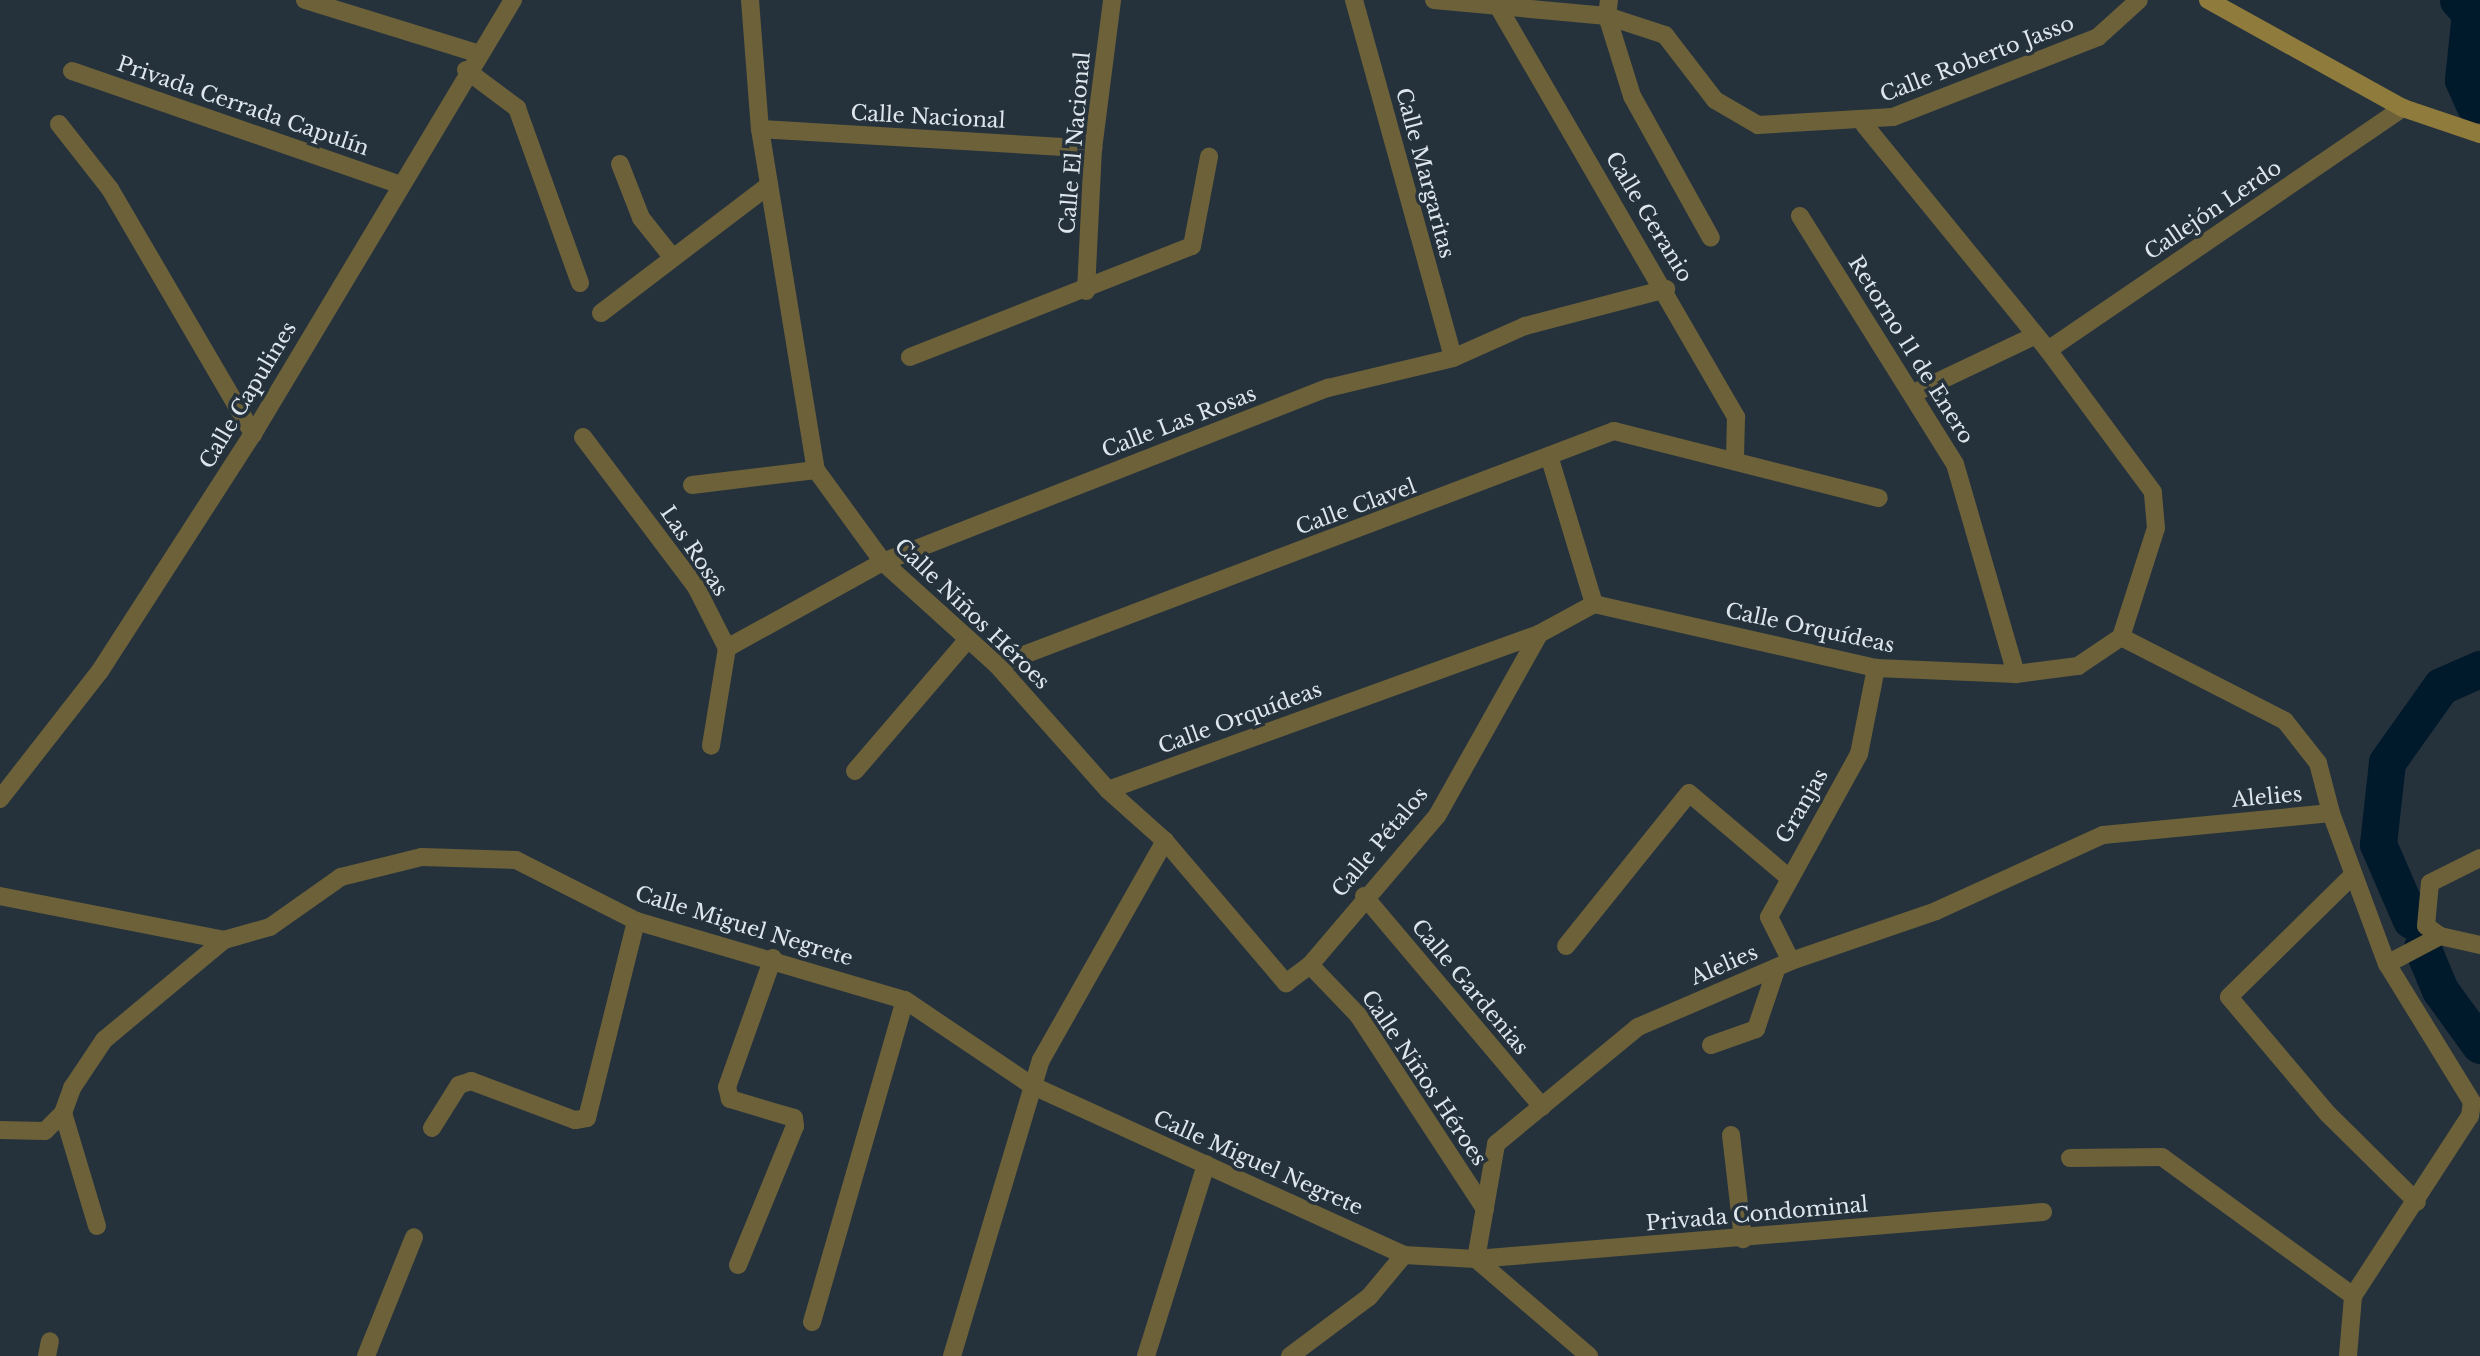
<!DOCTYPE html>
<html>
<head>
<meta charset="utf-8">
<style>
  body { margin:0 }
  #map { position:relative; width:2480px; height:1356px; overflow:hidden; background:#25323c; font-family:"Libre Baskerville",serif }
  div>[style] { position:absolute }
  [style*='--x'] { left:calc(var(--x)*1px); top:calc(var(--y)*1px); width:calc(var(--w)*1px); rotate:calc(var(--a)*1deg) }
  .river>* { height:37px; margin:-18.5px; padding:0 18.5px; transform-origin:18.5px; border-radius:18.5px; background:#00192b }
  .minor>* { height:18px; margin:-9px; padding:0 9px; transform-origin:9px; border-radius:9px; background:#6d613a }
  .tertiary>* { height:18px; margin:-9px; padding:0 9px; transform-origin:9px; border-radius:9px; background:#6d613a }
  .secondary>* { height:18px; margin:-9px; padding:0 9px; transform-origin:9px; border-radius:9px; background:#8f7b3b }
  span { translate:-50% -50%; white-space:nowrap; text-align:center; line-height:1.15; -webkit-text-stroke:7px #25323c; paint-order:stroke }
  .street-label { font-size:21px; color:#dee6ed }
</style>
</head>
<body>
<div id="map">
  <div class="river">
    <i style="--x:2458;--y:0;--w:18;--a:47"></i>
    <i style="--x:2470;--y:13;--w:67;--a:96"></i>
    <i style="--x:2463;--y:80;--w:27;--a:66"></i>
    <i style="--x:2411;--y:920;--w:83;--a:-113.5"></i>
    <i style="--x:2378;--y:844;--w:82;--a:-83.7"></i>
    <i style="--x:2387;--y:762;--w:93;--a:-54.6"></i>
    <i style="--x:2441;--y:686;--w:43;--a:-23.6"></i>
    <i style="--x:2422;--y:947;--w:47;--a:67.3"></i>
    <i style="--x:2440;--y:990;--w:68;--a:54"></i>
  </div>
  <div class="minor">
    <i style="--x:305;--y:0;--w:179;--a:17.2"></i>
    <i style="--x:750;--y:0;--w:129;--a:85.6"></i>
    <i style="--x:760;--y:129;--w:346;--a:80.7"></i>
    <i style="--x:816;--y:470;--w:114;--a:53.9"></i>
    <i style="--x:883;--y:562;--w:154;--a:42.1"></i>
    <i style="--x:997;--y:665;--w:167;--a:48.4"></i>
    <i style="--x:1108;--y:790;--w:76;--a:41.8"></i>
    <i style="--x:1165;--y:841;--w:187;--a:49.6"></i>
    <i style="--x:1286;--y:983;--w:30;--a:-37"></i>
    <i style="--x:1310;--y:965;--w:196;--a:-49.6"></i>
    <i style="--x:1437;--y:816;--w:209;--a:-60.7"></i>
    <i style="--x:1354;--y:0;--w:371;--a:74.5"></i>
    <i style="--x:1434;--y:0;--w:174;--a:5.3"></i>
    <i style="--x:1607;--y:16;--w:61;--a:18.1"></i>
    <i style="--x:1665;--y:35;--w:82;--a:52.4"></i>
    <i style="--x:1715;--y:100;--w:50;--a:30.2"></i>
    <i style="--x:1758;--y:125;--w:135;--a:-3.4"></i>
    <i style="--x:1893;--y:117;--w:220;--a:-21.3"></i>
    <i style="--x:2098;--y:37;--w:55;--a:-42.1"></i>
    <i style="--x:1609;--y:0;--w:16;--a:97"></i>
    <i style="--x:1607;--y:16;--w:84;--a:72.6"></i>
    <i style="--x:1632;--y:96;--w:162;--a:60.9"></i>
    <i style="--x:1499;--y:8;--w:473;--a:59.9"></i>
    <i style="--x:1736;--y:417;--w:40;--a:91.4"></i>
    <i style="--x:466;--y:70;--w:64;--a:36.7"></i>
    <i style="--x:517;--y:108;--w:186;--a:70.2"></i>
    <i style="--x:72;--y:71;--w:345;--a:19.1"></i>
    <i style="--x:59;--y:124;--w:83;--a:51.9"></i>
    <i style="--x:110;--y:189;--w:284;--a:59.7"></i>
    <i style="--x:760;--y:129;--w:334;--a:3.4"></i>
    <i style="--x:620;--y:164;--w:58;--a:68.7"></i>
    <i style="--x:641;--y:218;--w:51;--a:51.3"></i>
    <i style="--x:1800;--y:216;--w:292;--a:58"></i>
    <i style="--x:1955;--y:464;--w:219;--a:73.8"></i>
    <i style="--x:1086;--y:291;--w:142;--a:-87.2"></i>
    <i style="--x:1093;--y:149;--w:150;--a:-82.7"></i>
    <i style="--x:601;--y:313;--w:211;--a:-37.3"></i>
    <i style="--x:2048;--y:350;--w:430;--a:-34.3"></i>
    <i style="--x:910;--y:357;--w:303;--a:-21.5"></i>
    <i style="--x:1192;--y:246;--w:91;--a:-79.2"></i>
    <i style="--x:1912;--y:394;--w:137;--a:-25.4"></i>
    <i style="--x:583;--y:437;--w:188;--a:53"></i>
    <i style="--x:696;--y:587;--w:68;--a:63.1"></i>
    <i style="--x:727;--y:648;--w:99;--a:99.3"></i>
    <i style="--x:1550;--y:459;--w:152;--a:73.1"></i>
    <i style="--x:692;--y:485;--w:125;--a:-6.9"></i>
    <i style="--x:2121;--y:637;--w:184;--a:27.1"></i>
    <i style="--x:2285;--y:721;--w:53;--a:51.8"></i>
    <i style="--x:2318;--y:763;--w:52;--a:75.4"></i>
    <i style="--x:727;--y:648;--w:178;--a:-28.9"></i>
    <i style="--x:883;--y:562;--w:478;--a:-21.4"></i>
    <i style="--x:1328;--y:388;--w:129;--a:-13.5"></i>
    <i style="--x:1453;--y:358;--w:79;--a:-24"></i>
    <i style="--x:1525;--y:326;--w:146;--a:-14.7"></i>
    <i style="--x:997;--y:665;--w:660;--a:-20.77"></i>
    <i style="--x:1614;--y:431;--w:273;--a:14.2"></i>
    <i style="--x:855;--y:771;--w:174;--a:-49.4"></i>
    <i style="--x:1108;--y:790;--w:458;--a:-19.9"></i>
    <i style="--x:1539;--y:634;--w:63;--a:-28.6"></i>
    <i style="--x:1594;--y:604;--w:289;--a:12.8"></i>
    <i style="--x:1876;--y:668;--w:140;--a:2.5"></i>
    <i style="--x:2016;--y:674;--w:63;--a:-7.4"></i>
    <i style="--x:2078;--y:666;--w:52;--a:-34"></i>
    <i style="--x:2121;--y:637;--w:114;--a:-72.2"></i>
    <i style="--x:2156;--y:528;--w:36;--a:-95"></i>
    <i style="--x:2153;--y:492;--w:177;--a:-126.5"></i>
    <i style="--x:2048;--y:350;--w:291;--a:-129.2"></i>
    <i style="--x:0;--y:799;--w:162;--a:-52"></i>
    <i style="--x:100;--y:671;--w:282;--a:-57.2"></i>
    <i style="--x:253;--y:434;--w:506;--a:-59.08"></i>
    <i style="--x:2353;--y:875;--w:174;--a:135.5"></i>
    <i style="--x:2229;--y:997;--w:153;--a:49.8"></i>
    <i style="--x:2328;--y:1114;--w:125;--a:44.7"></i>
    <i style="--x:1364;--y:896;--w:276;--a:49.8"></i>
    <i style="--x:2440;--y:936;--w:17;--a:-144"></i>
    <i style="--x:2426;--y:926;--w:43;--a:-84.7"></i>
    <i style="--x:2430;--y:883;--w:56;--a:-26.6"></i>
    <i style="--x:1566;--y:946;--w:196;--a:-51.2"></i>
    <i style="--x:1689;--y:793;--w:128;--a:40.3"></i>
    <i style="--x:1791;--y:961;--w:49;--a:-116.6"></i>
    <i style="--x:1769;--y:917;--w:186;--a:-61.1"></i>
    <i style="--x:1859;--y:754;--w:88;--a:-78.8"></i>
    <i style="--x:1310;--y:965;--w:69;--a:46.2"></i>
    <i style="--x:1358;--y:1015;--w:232;--a:56.8"></i>
    <i style="--x:1711;--y:1045;--w:48;--a:-19.6"></i>
    <i style="--x:1756;--y:1029;--w:65;--a:-71.3"></i>
    <i style="--x:432;--y:1128;--w:51;--a:-57.9"></i>
    <i style="--x:459;--y:1085;--w:13;--a:-18"></i>
    <i style="--x:471;--y:1081;--w:111;--a:20.6"></i>
    <i style="--x:575;--y:1120;--w:12;--a:-9"></i>
    <i style="--x:587;--y:1118;--w:203;--a:-76"></i>
    <i style="--x:0;--y:1130;--w:45;--a:1.3"></i>
    <i style="--x:45;--y:1131;--w:25;--a:-45"></i>
    <i style="--x:1731;--y:1135;--w:105;--a:83.4"></i>
    <i style="--x:2070;--y:1158;--w:92;--a:-0.6"></i>
    <i style="--x:2162;--y:1157;--w:236;--a:36"></i>
    <i style="--x:97;--y:1226;--w:118;--a:-106.7"></i>
    <i style="--x:63;--y:1113;--w:27;--a:-70"></i>
    <i style="--x:72;--y:1088;--w:58;--a:-56.3"></i>
    <i style="--x:104;--y:1040;--w:156;--a:-39.8"></i>
    <i style="--x:1476;--y:1259;--w:569;--a:-4.74"></i>
    <i style="--x:738;--y:1265;--w:150;--a:-67.7"></i>
    <i style="--x:795;--y:1126;--w:8;--a:-97"></i>
    <i style="--x:794;--y:1118;--w:67;--a:-163.5"></i>
    <i style="--x:730;--y:1099;--w:12;--a:-104"></i>
    <i style="--x:727;--y:1087;--w:137;--a:-70.4"></i>
    <i style="--x:812;--y:1322;--w:335;--a:-73.9"></i>
    <i style="--x:47;--y:1356;--w:15;--a:-79"></i>
    <i style="--x:366;--y:1356;--w:128;--a:-68"></i>
    <i style="--x:952;--y:1356;--w:309;--a:-73.3"></i>
    <i style="--x:1041;--y:1060;--w:252;--a:-60.5"></i>
    <i style="--x:1146;--y:1356;--w:201;--a:-72.6"></i>
    <i style="--x:2348;--y:1356;--w:60;--a:-85.2"></i>
    <i style="--x:2353;--y:1296;--w:215;--a:-57"></i>
    <i style="--x:2470;--y:1116;--w:14;--a:-82"></i>
    <i style="--x:2472;--y:1102;--w:162;--a:-121.6"></i>
  </div>
  <div class="tertiary">
    <i style="--x:0;--y:896;--w:228;--a:11.1"></i>
    <i style="--x:224;--y:940;--w:48;--a:-15.8"></i>
    <i style="--x:270;--y:927;--w:87;--a:-35.2"></i>
    <i style="--x:341;--y:877;--w:83;--a:-13.9"></i>
    <i style="--x:422;--y:857;--w:94;--a:1.8"></i>
    <i style="--x:516;--y:860;--w:135;--a:26.9"></i>
    <i style="--x:636;--y:921;--w:280;--a:16.4"></i>
    <i style="--x:905;--y:1000;--w:152;--a:34"></i>
    <i style="--x:1031;--y:1085;--w:410;--a:24.5"></i>
    <i style="--x:1404;--y:1255;--w:72;--a:3.2"></i>
    <i style="--x:1476;--y:1259;--w:117;--a:-80.1"></i>
    <i style="--x:1496;--y:1144;--w:184;--a:-39.5"></i>
    <i style="--x:1638;--y:1027;--w:167;--a:-23.3"></i>
    <i style="--x:1791;--y:961;--w:153;--a:-19"></i>
    <i style="--x:1936;--y:911;--w:183;--a:-24.5"></i>
    <i style="--x:2103;--y:835;--w:229;--a:-5.5"></i>
    <i style="--x:2331;--y:813;--w:161;--a:69.7"></i>
    <i style="--x:2387;--y:964;--w:60;--a:-27.8"></i>
    <i style="--x:2440;--y:936;--w:41;--a:12.7"></i>
    <i style="--x:1476;--y:1259;--w:149;--a:40.6"></i>
    <i style="--x:1290;--y:1356;--w:99;--a:-36.8"></i>
    <i style="--x:1369;--y:1297;--w:55;--a:-50.2"></i>
  </div>
  <div class="secondary">
    <i style="--x:2208;--y:0;--w:223;--a:29"></i>
    <i style="--x:2403;--y:108;--w:81;--a:18.7"></i>
  </div>
  <div class="street-label">
    <span style="left:1977px;top:59px;rotate:-21deg">Calle Roberto Jasso</span>
    <span style="left:243px;top:106px;rotate:19deg">Privada Cerrada Capulín</span>
    <span style="left:928px;top:117px;rotate:3deg">Calle Nacional</span>
    <span style="left:1075px;top:143px;rotate:-85deg">Calle El Nacional</span>
    <span style="left:1425px;top:173px;rotate:75deg">Calle Margaritas</span>
    <span style="left:2213px;top:210px;rotate:-34deg">Callejón Lerdo</span>
    <span style="left:1649px;top:217px;rotate:59deg">Calle Geranio</span>
    <span style="left:1911px;top:350px;rotate:58deg">Retorno 11 de Enero</span>
    <span style="left:248px;top:395px;rotate:-59deg">Calle Capulines</span>
    <span style="left:1179px;top:422px;rotate:-21deg">Calle Las Rosas</span>
    <span style="left:1356px;top:507px;rotate:-20deg">Calle Clavel</span>
    <span style="left:694px;top:551px;rotate:56deg">Las Rosas</span>
    <span style="left:972px;top:614px;rotate:44deg">Calle Niños Héroes</span>
    <span style="left:1810px;top:628px;rotate:12deg">Calle Orquídeas</span>
    <span style="left:1240px;top:718px;rotate:-20deg">Calle Orquídeas</span>
    <span style="left:2267px;top:797px;rotate:-5deg">Alelies</span>
    <span style="left:1802px;top:806px;rotate:-60deg">Granjas</span>
    <span style="left:1380px;top:842px;rotate:-50deg">Calle Pétalos</span>
    <span style="left:744px;top:926px;rotate:17deg">Calle Miguel Negrete</span>
    <span style="left:1724px;top:965px;rotate:-23deg">Alelies</span>
    <span style="left:1470px;top:987px;rotate:50deg">Calle Gardenias</span>
    <span style="left:1424px;top:1078px;rotate:56deg">Calle Niños Héroes</span>
    <span style="left:1258px;top:1163px;rotate:24deg">Calle Miguel Negrete</span>
    <span style="left:1757px;top:1214px;rotate:-5deg">Privada Condominal</span>
  </div>
</div>
</body>
</html>
